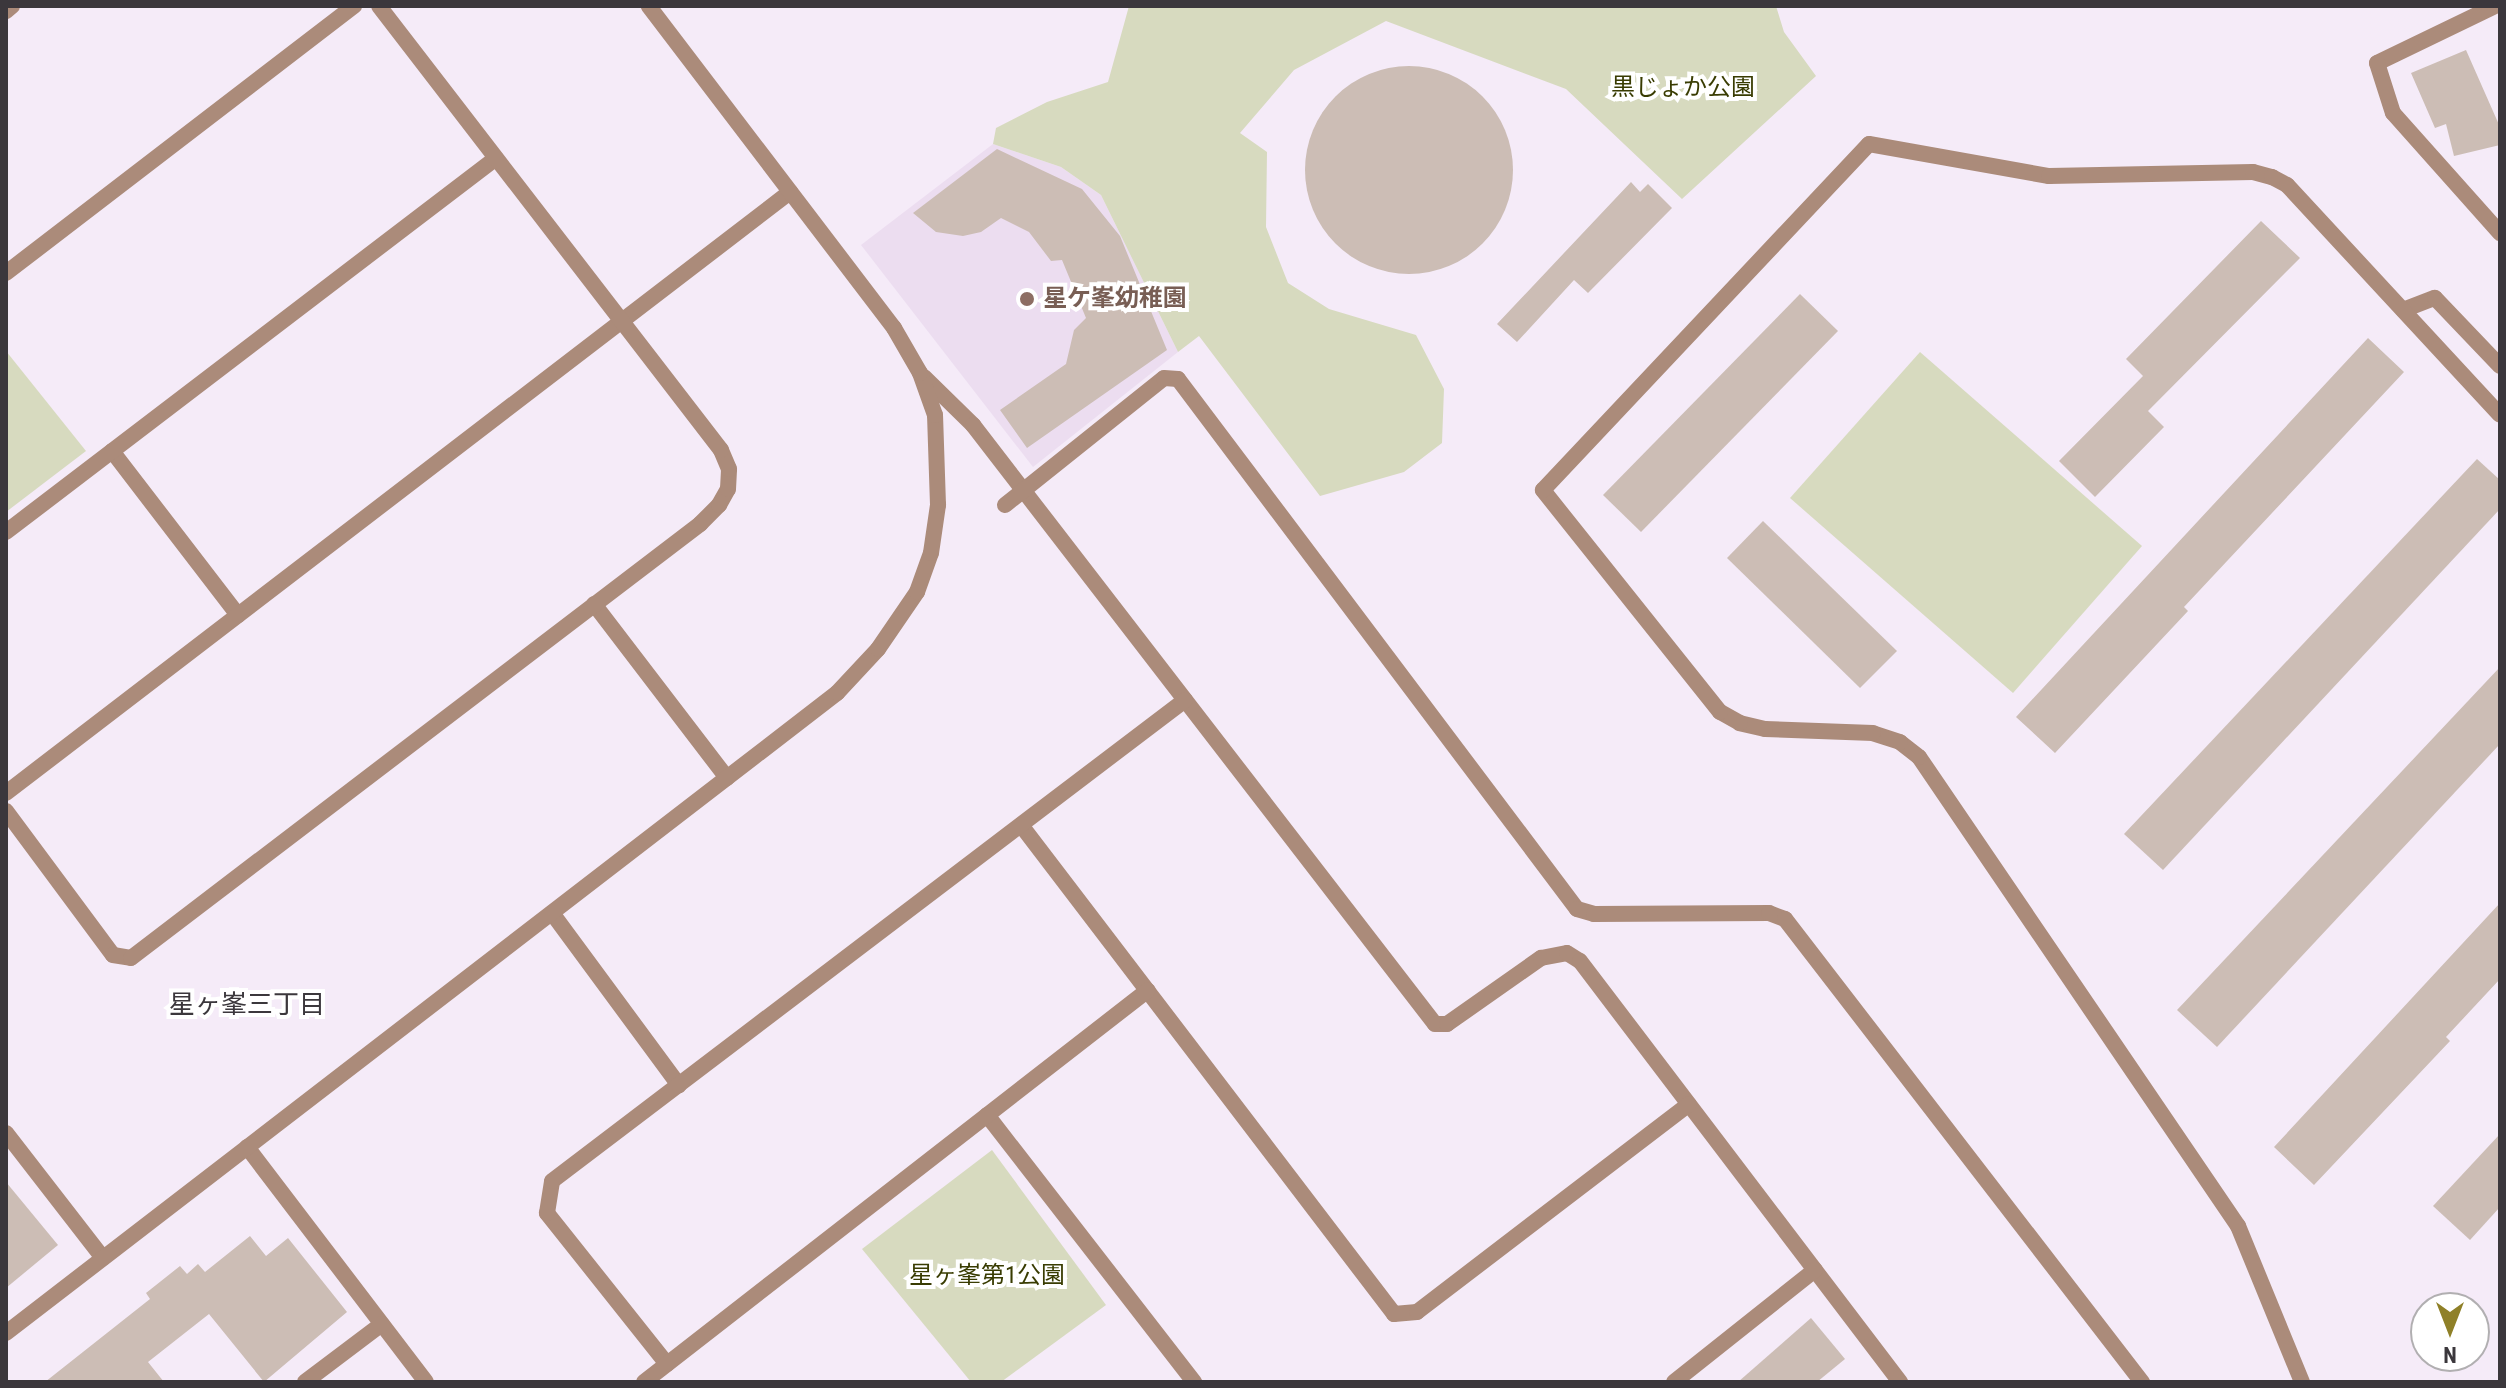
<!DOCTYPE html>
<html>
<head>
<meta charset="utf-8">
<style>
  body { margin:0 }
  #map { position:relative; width:2506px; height:1388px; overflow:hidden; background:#f5ebf8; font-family:"Roboto Condensed","Noto Sans JP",sans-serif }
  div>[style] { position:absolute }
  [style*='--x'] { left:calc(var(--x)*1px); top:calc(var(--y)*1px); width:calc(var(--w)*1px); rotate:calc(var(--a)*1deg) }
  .built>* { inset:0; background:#ecddf0 }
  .green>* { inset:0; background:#d7dabf }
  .building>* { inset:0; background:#ccbdb5 }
  .round { border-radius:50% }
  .minor>* { height:16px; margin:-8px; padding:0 8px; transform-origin:8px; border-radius:8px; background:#ab8b7a }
  .dots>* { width:22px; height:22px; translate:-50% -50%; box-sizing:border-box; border:4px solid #fff; border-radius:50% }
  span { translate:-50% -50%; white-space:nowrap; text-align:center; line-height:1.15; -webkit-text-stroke:8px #fff; paint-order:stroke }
  .park-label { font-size:24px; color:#393c02 }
  .education-label { font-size:24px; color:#785e54; font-weight:700 }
  .left { translate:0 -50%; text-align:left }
  .neighbourhood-label { font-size:26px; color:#3b373c }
  .frame { position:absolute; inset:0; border:8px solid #3b373c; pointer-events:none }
  .north { position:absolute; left:2410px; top:1292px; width:80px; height:80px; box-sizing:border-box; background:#fff; border:2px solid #b1afb1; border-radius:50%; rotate:180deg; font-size:22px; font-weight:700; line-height:32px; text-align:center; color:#3b373c }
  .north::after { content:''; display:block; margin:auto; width:28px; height:36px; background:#8f8028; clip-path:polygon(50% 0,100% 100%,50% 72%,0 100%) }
</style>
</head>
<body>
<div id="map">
  <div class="built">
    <i style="clip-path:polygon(993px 144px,1061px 167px,1101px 195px,1178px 352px,1033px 467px,861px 245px)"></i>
  </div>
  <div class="green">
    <i style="clip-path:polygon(1129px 6px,1776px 6px,1784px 32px,1816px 76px,1682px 199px,1566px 89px,1386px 21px,1294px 70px,1240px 133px,1267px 152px,1266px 227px,1288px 283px,1329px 309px,1416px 335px,1444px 389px,1442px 443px,1404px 472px,1320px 496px,1199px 336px,1178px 352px,1101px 195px,1061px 167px,993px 144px,996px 128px,1047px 102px,1108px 82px)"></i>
    <i style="clip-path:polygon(6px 351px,86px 451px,6px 512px)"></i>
    <i style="clip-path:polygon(1920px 352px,2142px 546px,2013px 693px,1790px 498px)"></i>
    <i style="clip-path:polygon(992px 1150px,1106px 1305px,1001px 1382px,971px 1382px,862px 1249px)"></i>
  </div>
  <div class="building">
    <i style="clip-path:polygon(2466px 50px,2500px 127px,2500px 145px,2454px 156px,2446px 124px,2435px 128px,2411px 73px)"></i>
    <i class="round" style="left:1305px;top:66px;width:208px;height:208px"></i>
    <i style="clip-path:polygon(997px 149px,1082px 189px,1120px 236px,1167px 350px,1027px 448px,1000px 410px,1066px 364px,1074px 330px,1086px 318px,1062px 260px,1051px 261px,1029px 232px,1001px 218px,981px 232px,963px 236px,936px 232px,913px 213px)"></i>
    <i style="clip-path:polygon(1631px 182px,1640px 192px,1648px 184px,1672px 208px,1588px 293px,1574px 280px,1517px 342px,1497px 324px)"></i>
    <i style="clip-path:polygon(2261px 221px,2300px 258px,2148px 411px,2164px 427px,2095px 497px,2059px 461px,2143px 376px,2126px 359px)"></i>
    <i style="clip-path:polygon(1800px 294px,1838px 331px,1641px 532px,1603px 495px)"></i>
    <i style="clip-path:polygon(2368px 338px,2404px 372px,2184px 607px,2188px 611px,2055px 753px,2016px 717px)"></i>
    <i style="clip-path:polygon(2477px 459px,2500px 480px,2500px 509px,2163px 870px,2124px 834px)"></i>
    <i style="clip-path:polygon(1763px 521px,1897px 651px,1860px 688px,1727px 558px)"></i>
    <i style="clip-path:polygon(2500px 667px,2500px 744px,2217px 1047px,2177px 1010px)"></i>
    <i style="clip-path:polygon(2500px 903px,2500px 979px,2446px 1037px,2450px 1041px,2314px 1185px,2274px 1147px)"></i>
    <i style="clip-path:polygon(2500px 1134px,2500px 1207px,2470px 1240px,2433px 1206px)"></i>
    <i style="clip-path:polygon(6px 1182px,58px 1245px,6px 1288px)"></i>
    <i style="clip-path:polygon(250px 1236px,266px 1256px,288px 1238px,347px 1312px,264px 1382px,209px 1314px,148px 1362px,164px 1382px,45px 1382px,150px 1299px,146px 1293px,180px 1266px,187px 1274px,198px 1264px,205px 1272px)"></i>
    <i style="clip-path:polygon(1811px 1318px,1845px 1359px,1817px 1382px,1738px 1382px)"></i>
  </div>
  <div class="minor">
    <i style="--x:2495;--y:6;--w:131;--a:154.2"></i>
    <i style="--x:2377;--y:63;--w:52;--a:72.3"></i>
    <i style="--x:2393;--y:113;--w:161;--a:48.3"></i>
    <i style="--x:6;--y:11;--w:8;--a:-40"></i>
    <i style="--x:6;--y:273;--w:439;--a:-37.5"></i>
    <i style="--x:2403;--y:310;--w:34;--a:-21"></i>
    <i style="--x:2435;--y:298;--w:94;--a:46.3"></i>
    <i style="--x:924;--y:377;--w:69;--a:44.4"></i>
    <i style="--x:973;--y:425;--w:756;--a:52.36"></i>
    <i style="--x:1435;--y:1024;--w:12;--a:0"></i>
    <i style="--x:1447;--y:1024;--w:115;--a:-35.1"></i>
    <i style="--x:1541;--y:958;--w:26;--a:-11"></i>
    <i style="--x:1567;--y:953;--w:15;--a:32"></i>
    <i style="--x:1580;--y:961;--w:529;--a:52.76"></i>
    <i style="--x:112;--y:451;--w:207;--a:52.5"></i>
    <i style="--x:1005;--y:505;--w:203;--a:-38.6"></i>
    <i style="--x:1164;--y:378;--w:14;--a:4"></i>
    <i style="--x:1178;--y:379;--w:663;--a:53.03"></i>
    <i style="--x:1577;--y:909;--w:18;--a:16"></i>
    <i style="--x:1594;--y:914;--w:175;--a:-0.3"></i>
    <i style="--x:1769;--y:913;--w:17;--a:21"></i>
    <i style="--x:1785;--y:919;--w:585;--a:52.37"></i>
    <i style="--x:6;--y:532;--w:616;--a:-37.35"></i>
    <i style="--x:594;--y:604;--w:219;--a:52.6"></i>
    <i style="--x:6;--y:793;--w:988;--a:-37.47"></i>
    <i style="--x:6;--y:811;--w:179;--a:53.4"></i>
    <i style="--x:113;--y:955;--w:18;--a:9"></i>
    <i style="--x:131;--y:958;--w:716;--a:-37.33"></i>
    <i style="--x:700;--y:524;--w:27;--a:-45"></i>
    <i style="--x:719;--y:505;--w:18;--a:-61"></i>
    <i style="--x:728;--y:489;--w:20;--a:-87"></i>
    <i style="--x:729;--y:469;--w:21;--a:-113"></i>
    <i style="--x:721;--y:450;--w:560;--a:-127.61"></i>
    <i style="--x:1021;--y:825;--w:615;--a:52.66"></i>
    <i style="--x:1394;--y:1314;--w:23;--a:-5"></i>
    <i style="--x:1417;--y:1312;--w:342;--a:-37.4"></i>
    <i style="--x:552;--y:913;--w:214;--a:53.6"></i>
    <i style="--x:987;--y:1115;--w:338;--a:52.2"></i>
    <i style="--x:6;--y:1133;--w:158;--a:52.2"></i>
    <i style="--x:247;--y:1147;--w:295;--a:52.7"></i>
    <i style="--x:6;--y:1333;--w:1049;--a:-37.6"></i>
    <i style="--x:837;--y:693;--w:60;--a:-47"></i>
    <i style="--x:878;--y:649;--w:69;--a:-55.6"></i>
    <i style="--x:917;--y:592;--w:41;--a:-70.3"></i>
    <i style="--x:931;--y:553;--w:49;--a:-81.7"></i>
    <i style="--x:938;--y:505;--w:90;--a:-91.9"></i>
    <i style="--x:935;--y:415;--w:45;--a:-109.7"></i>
    <i style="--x:920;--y:373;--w:52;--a:-120"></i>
    <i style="--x:894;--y:328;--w:405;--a:-127.3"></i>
    <i style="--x:667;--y:1364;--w:193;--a:-128.5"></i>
    <i style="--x:547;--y:1213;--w:32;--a:-81"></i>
    <i style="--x:552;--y:1181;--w:795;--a:-37.23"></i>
    <i style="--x:305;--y:1382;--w:96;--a:-37"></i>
    <i style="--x:644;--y:1382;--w:638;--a:-37.87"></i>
    <i style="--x:1674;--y:1382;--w:180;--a:-38.5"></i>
    <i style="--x:2302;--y:1382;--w:169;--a:-112.3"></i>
    <i style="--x:2238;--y:1226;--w:567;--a:-124.22"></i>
    <i style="--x:1919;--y:757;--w:24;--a:-142"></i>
    <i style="--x:1900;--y:742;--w:28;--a:-162"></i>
    <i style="--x:1873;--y:733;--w:108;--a:-177.9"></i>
    <i style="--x:1765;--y:729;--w:26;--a:-167"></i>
    <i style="--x:1740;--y:723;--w:23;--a:-151"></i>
    <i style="--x:1720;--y:712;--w:284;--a:-128.6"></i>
    <i style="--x:1543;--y:490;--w:475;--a:-46.7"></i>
    <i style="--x:1869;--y:144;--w:183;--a:10.1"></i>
    <i style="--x:2049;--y:176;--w:204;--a:-1.1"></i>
    <i style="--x:2253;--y:172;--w:20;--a:15"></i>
    <i style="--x:2272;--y:177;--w:17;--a:28"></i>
    <i style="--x:2287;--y:185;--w:313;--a:47.2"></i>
  </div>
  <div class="dots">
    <i style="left:1027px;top:299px;background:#8d6e63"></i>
  </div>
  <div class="park-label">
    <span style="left:1683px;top:88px">黒じょか公園</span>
    <span style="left:987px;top:1276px">星ヶ峯第1公園</span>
  </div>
  <div class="education-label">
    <span class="left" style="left:1043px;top:299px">星ケ峯幼稚園</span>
  </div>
  <div class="neighbourhood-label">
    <span style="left:247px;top:1005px">星ヶ峯三丁目</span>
  </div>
  <div class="frame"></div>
  <div class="north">N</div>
</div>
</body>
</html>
